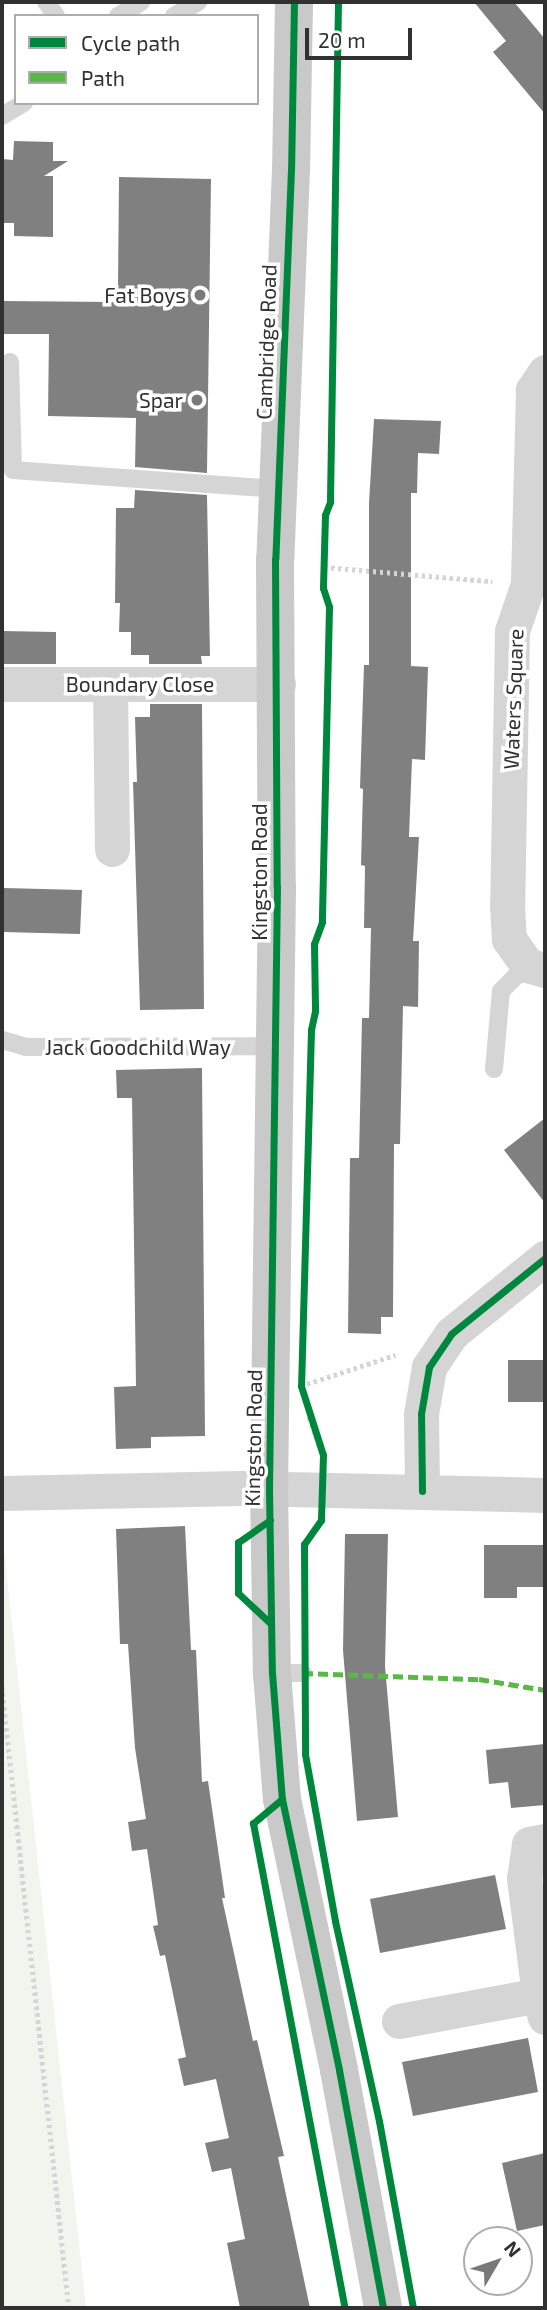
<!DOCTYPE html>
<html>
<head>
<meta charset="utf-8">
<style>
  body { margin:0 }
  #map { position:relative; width:547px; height:2310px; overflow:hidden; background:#fff; font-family:"Exo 2",sans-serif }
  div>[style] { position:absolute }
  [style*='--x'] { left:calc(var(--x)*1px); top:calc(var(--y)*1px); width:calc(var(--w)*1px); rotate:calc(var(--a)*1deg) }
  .green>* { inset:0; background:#f2f5ed }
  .building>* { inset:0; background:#808080 }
  .path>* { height:4.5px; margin-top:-2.25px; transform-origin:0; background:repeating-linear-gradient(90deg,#d5d5d5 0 3.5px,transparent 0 7px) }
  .lane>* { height:18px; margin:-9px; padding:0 9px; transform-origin:9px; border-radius:9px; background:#d5d5d5 }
  .street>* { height:35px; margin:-17.5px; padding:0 17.5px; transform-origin:17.5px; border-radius:17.5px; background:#d5d5d5 }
  .primary>* { height:38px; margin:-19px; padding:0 19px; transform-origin:19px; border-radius:19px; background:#c9c9c9 }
  .quiet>* { height:5px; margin-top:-2.5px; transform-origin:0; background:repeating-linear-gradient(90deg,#58b947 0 10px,transparent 0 15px) }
  .cycleway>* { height:7px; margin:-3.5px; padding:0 3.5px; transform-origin:3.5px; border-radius:3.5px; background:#00873e }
  .dots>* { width:19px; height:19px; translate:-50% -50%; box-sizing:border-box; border:4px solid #fff; border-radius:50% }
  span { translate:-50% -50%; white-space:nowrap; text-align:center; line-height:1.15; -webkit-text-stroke:7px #fff; paint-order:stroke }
  .poi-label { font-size:21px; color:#313131 }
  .right { translate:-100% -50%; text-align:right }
  .street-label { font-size:21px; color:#313131 }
  .frame { position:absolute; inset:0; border:4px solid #313131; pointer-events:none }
  .legend { position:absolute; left:14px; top:14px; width:245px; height:91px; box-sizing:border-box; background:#fff; border:2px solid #adadad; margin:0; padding:9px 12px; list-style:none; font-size:21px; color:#313131 }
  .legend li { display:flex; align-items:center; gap:14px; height:35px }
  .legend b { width:35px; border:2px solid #adadad }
  .north { position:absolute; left:463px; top:2226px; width:70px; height:70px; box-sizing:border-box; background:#fff; border:2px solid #adadad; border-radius:50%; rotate:51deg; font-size:19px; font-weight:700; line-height:28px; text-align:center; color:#313131 }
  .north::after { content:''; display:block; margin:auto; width:24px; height:32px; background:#797979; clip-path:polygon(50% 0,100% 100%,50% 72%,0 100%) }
  .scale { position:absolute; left:305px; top:28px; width:107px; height:32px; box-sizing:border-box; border:4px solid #313131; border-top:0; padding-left:9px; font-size:21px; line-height:24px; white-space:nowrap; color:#313131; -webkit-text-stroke:5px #fff; paint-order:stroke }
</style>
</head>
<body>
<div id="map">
  <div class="green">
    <i style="clip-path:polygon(2px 1531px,86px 2308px,2px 2308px)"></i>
  </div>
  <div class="building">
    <i style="clip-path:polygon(474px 2px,514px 2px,545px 39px,545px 114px,493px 52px,506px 41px)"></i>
    <i style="clip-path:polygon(14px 141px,53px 142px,53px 161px,68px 161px,44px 176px,53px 176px,53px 237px,14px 236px,14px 223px,2px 223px,2px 159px,13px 160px)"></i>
    <i style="clip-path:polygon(119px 177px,211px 179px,207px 473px,135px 467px,136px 418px,48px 416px,49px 334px,2px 334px,2px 301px,114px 302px,115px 287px,118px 288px)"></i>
    <i style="clip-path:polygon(374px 419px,441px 421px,439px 454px,418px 453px,417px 493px,411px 493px,411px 666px,428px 667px,425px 760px,412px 759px,409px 837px,419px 837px,413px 941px,419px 941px,418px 1007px,403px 1006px,400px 1144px,394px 1144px,393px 1317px,381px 1317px,381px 1334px,348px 1333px,350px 1158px,359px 1158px,362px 1018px,369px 1018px,371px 928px,364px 928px,365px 866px,361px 865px,363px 789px,360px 788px,364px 665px,369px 665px,369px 503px)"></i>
    <i style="clip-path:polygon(135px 490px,207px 495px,210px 656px,201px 656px,202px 664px,149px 664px,149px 655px,131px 655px,131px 632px,119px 632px,120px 603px,115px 603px,116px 508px,134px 508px)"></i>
    <i style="clip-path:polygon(2px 631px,56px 632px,56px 664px,2px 664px)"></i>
    <i style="clip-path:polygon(150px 704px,202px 704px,204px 1009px,140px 1010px,133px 782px,137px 782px,135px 717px,150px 717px)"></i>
    <i style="clip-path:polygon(4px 888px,82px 890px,80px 934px,3px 932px)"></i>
    <i style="clip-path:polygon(202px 1068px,205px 1436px,151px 1437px,151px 1448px,116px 1449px,114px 1387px,136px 1386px,132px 1098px,117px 1098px,116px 1070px)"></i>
    <i style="clip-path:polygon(545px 1118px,545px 1203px,504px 1150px)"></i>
    <i style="clip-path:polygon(508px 1360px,545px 1360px,545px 1402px,508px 1402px)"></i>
    <i style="clip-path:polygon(185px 1526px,191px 1650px,196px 1650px,202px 1782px,208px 1781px,225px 1898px,222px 1898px,253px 2041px,257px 2040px,284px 2156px,278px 2157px,310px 2308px,240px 2308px,227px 2243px,245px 2239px,231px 2168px,212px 2172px,205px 2143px,229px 2138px,216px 2079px,184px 2086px,178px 2059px,186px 2057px,165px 1955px,160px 1956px,153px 1926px,158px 1925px,147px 1849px,132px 1851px,128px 1822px,146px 1819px,135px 1748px,128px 1644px,120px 1644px,116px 1529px)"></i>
    <i style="clip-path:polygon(345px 1534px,388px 1534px,385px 1666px,398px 1817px,357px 1821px,343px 1650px)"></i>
    <i style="clip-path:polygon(484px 1545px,545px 1545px,545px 1587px,517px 1587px,517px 1598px,484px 1598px)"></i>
    <i style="clip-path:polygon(545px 1744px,545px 1805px,511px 1808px,508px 1782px,489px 1784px,486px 1750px)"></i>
    <i style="clip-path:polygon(495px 1875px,506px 1929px,380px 1953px,370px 1899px)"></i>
    <i style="clip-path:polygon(528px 2038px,538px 2092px,413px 2116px,402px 2062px)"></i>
    <i style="clip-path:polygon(545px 2153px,545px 2225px,517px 2231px,502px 2163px)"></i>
  </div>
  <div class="path">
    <i style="--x:324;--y:567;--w:169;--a:4.8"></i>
    <i style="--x:315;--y:941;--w:20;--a:-70"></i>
    <i style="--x:322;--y:922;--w:256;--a:-88.7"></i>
    <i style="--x:328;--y:666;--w:59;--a:-89"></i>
    <i style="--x:329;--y:607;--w:20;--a:-108"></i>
    <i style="--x:323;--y:588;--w:73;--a:-88.4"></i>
    <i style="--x:325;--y:515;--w:14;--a:-69"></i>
    <i style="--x:330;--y:502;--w:500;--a:-89.08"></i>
    <i style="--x:307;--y:1384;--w:93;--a:-18.2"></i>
    <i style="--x:309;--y:1417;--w:40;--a:69.8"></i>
    <i style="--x:2;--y:1686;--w:626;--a:83.85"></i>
  </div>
  <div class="lane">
    <i style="--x:46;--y:2;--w:17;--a:54"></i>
    <i style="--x:118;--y:16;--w:27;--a:-31"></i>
    <i style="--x:174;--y:16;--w:28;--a:-30"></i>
    <i style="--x:2;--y:116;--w:26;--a:-31"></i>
    <i style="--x:10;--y:362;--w:108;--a:88.4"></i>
    <i style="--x:13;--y:470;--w:265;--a:4.1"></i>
    <i style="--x:2;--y:1040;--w:25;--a:16"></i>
    <i style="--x:26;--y:1047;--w:248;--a:-0.2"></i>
    <i style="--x:494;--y:1069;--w:78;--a:-84.9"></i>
    <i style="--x:501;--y:991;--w:37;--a:-45"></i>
    <i style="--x:272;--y:1673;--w:31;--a:0"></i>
  </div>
  <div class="street">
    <i style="--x:545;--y:372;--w:22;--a:124"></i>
    <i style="--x:533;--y:390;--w:194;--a:91.5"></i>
    <i style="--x:528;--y:584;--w:50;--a:108.8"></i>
    <i style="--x:512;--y:631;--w:273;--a:91"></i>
    <i style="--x:507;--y:904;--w:35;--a:87"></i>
    <i style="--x:509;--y:939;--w:32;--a:55"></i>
    <i style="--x:527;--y:965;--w:19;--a:16"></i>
    <i style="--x:2;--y:684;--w:276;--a:0"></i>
    <i style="--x:110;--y:685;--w:164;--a:89.3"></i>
    <i style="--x:422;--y:1491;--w:77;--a:-90.7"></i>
    <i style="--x:421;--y:1414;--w:48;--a:-80.3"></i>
    <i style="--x:429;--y:1367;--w:40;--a:-56"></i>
    <i style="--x:451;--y:1334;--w:121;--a:-39"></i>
    <i style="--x:2;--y:1493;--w:238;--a:-1.2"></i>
    <i style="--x:240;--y:1488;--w:305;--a:1.3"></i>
    <i style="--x:545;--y:1841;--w:16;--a:169"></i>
    <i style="--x:529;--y:1844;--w:34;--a:98"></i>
    <i style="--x:524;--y:1878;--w:118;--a:82.7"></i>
    <i style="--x:539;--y:1995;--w:23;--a:75"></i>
    <i style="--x:399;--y:2021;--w:142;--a:-10.5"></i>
  </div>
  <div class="primary">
    <i style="--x:294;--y:2;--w:167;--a:91"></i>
    <i style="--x:291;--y:169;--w:390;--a:92.3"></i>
    <i style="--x:275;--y:559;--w:328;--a:89.7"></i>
    <i style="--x:277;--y:887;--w:602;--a:90.76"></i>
    <i style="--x:269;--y:1489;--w:184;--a:89.1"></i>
    <i style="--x:272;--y:1673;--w:126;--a:85.5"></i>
    <i style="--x:282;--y:1799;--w:277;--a:78.1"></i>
    <i style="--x:339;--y:2070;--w:242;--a:79.5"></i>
  </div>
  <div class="quiet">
    <i style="--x:303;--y:1673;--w:176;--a:2"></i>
    <i style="--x:479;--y:1679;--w:67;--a:9.5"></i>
  </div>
  <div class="cycleway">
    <i style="--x:294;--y:2;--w:167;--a:91"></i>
    <i style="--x:291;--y:169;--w:390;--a:92.3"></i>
    <i style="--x:275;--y:559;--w:328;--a:89.7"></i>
    <i style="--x:277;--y:887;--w:602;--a:90.76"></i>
    <i style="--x:269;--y:1489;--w:184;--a:89.1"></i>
    <i style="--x:272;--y:1673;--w:126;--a:85.5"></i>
    <i style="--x:282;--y:1799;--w:277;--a:78.1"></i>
    <i style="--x:339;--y:2070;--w:242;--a:79.5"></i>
    <i style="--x:338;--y:2;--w:500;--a:90.92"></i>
    <i style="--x:330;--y:502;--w:14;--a:111"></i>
    <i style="--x:325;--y:515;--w:73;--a:91.6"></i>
    <i style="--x:323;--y:588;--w:20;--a:72"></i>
    <i style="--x:329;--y:607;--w:315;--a:91.3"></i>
    <i style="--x:322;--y:922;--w:23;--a:110"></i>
    <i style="--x:314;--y:944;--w:67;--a:89.1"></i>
    <i style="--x:315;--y:1011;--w:19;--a:102"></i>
    <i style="--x:311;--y:1030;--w:356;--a:91.6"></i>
    <i style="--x:301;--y:1386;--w:72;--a:72.3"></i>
    <i style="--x:323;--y:1455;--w:65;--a:91.8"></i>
    <i style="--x:321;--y:1520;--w:29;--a:125"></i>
    <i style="--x:304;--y:1544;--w:210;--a:89.7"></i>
    <i style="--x:305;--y:1754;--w:170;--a:79.8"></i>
    <i style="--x:335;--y:1921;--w:205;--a:77.6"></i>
    <i style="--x:379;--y:2121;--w:190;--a:79.7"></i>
    <i style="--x:422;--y:1491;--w:77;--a:-90.7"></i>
    <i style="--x:421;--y:1414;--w:48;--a:-80.3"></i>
    <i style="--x:429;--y:1367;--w:40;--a:-56"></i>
    <i style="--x:451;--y:1334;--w:121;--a:-39"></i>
    <i style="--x:270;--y:1520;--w:39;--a:145"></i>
    <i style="--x:238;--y:1542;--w:51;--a:90"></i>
    <i style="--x:238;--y:1593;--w:45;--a:43.2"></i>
    <i style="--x:282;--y:1799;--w:38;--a:140"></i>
    <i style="--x:253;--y:1823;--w:494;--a:79.3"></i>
  </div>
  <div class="dots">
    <i style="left:200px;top:295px;background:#797979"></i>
    <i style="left:197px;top:400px;background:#797979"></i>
  </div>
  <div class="poi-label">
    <span class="right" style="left:186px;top:295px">Fat Boys</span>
    <span class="right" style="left:183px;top:400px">Spar</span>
  </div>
  <div class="street-label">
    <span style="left:266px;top:342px;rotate:-88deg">Cambridge Road</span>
    <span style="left:140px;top:684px">Boundary Close</span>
    <span style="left:513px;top:699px;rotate:-88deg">Waters Square</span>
    <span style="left:259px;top:872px;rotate:-90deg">Kingston Road</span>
    <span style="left:138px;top:1047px">Jack Goodchild Way</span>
    <span style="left:253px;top:1438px;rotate:-89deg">Kingston Road</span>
  </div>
  <div class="frame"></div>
  <ul class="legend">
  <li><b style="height:9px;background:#00873e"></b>Cycle path</li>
  <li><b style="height:9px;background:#58b947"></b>Path</li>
  </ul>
  <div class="north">N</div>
  <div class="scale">20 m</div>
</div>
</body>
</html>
